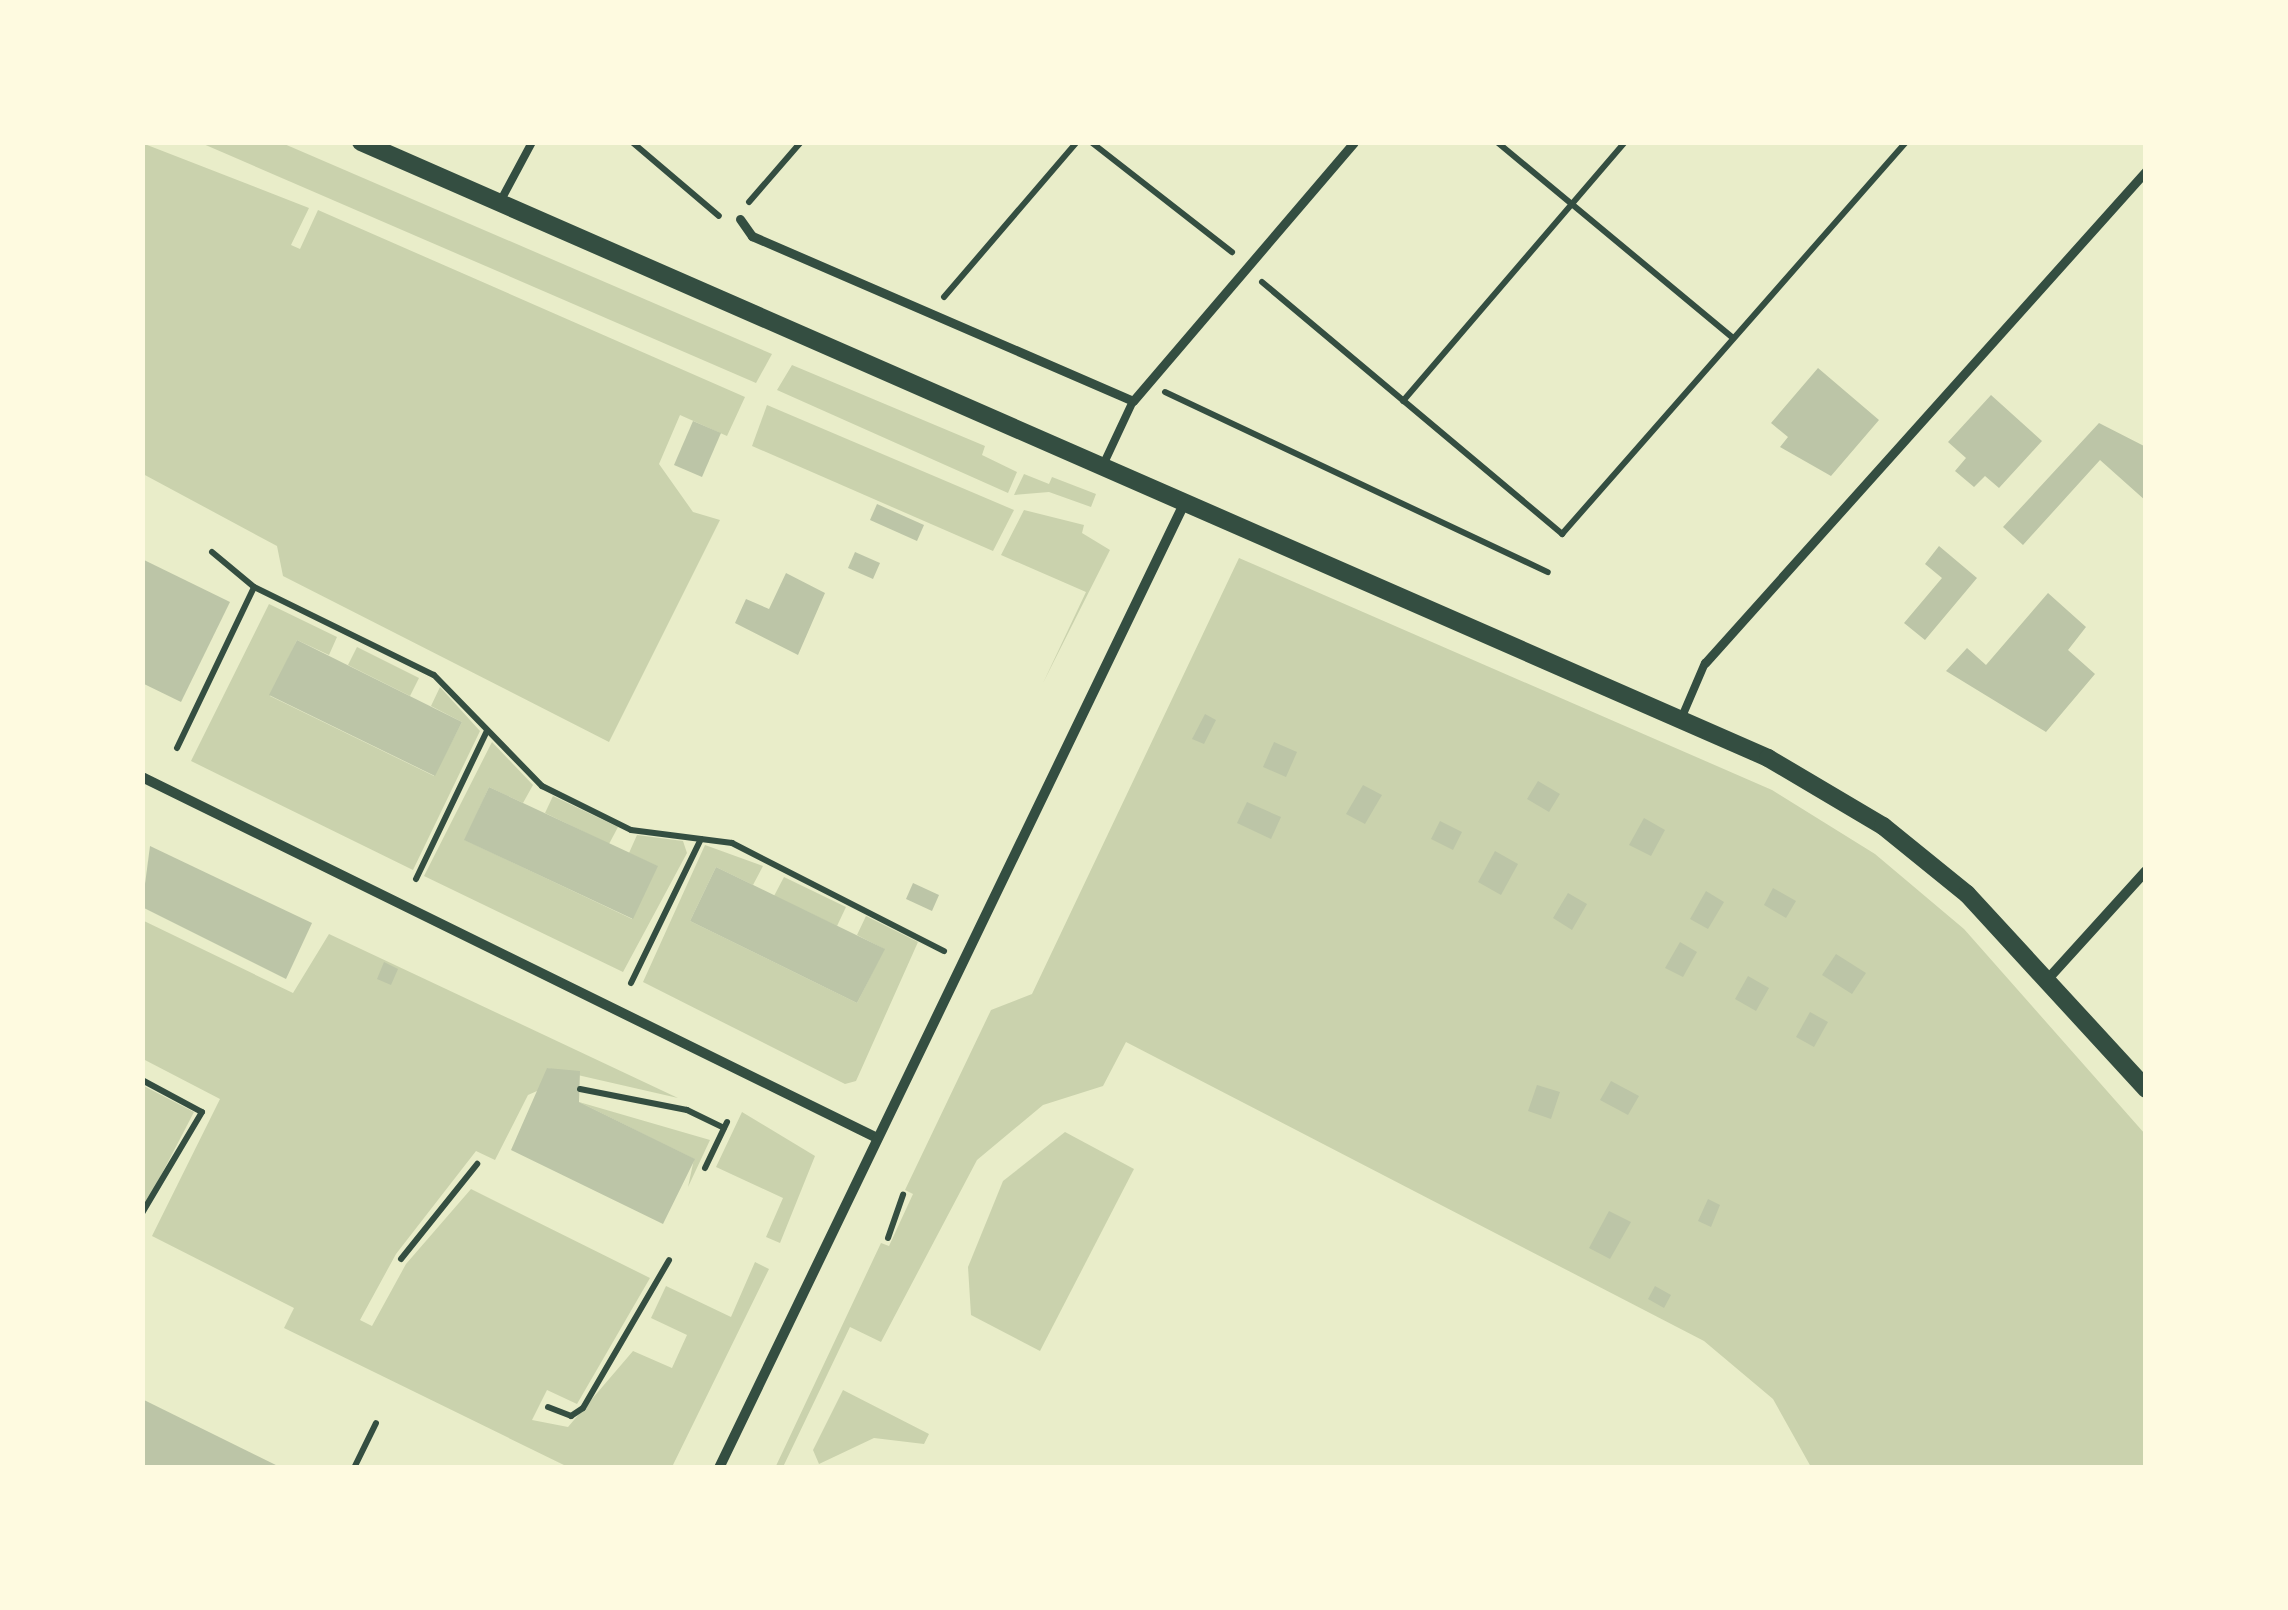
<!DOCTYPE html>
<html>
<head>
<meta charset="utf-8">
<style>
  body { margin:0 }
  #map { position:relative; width:2288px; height:1610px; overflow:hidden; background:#e9edc9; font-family:Barlow,sans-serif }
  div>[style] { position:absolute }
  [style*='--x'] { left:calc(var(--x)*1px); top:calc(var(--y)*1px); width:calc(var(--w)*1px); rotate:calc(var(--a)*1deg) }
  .green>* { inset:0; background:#cad2ad }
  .building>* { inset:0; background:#bcc5a7 }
  .path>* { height:6px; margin:-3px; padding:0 3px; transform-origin:3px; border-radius:3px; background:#344e41 }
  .service>* { height:8px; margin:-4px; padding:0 4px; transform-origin:4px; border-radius:4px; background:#344e41 }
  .pedestrian>* { height:9px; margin:-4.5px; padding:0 4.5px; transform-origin:4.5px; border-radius:4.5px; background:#344e41 }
  .minor>* { height:10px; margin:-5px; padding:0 5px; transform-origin:5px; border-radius:5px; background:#344e41 }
  .tertiary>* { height:18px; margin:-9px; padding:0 9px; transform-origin:9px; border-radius:9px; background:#344e41 }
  span { translate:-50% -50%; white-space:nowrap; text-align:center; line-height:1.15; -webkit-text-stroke:8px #fefae0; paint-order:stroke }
  .frame { position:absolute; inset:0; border:145px solid #fefae0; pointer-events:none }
</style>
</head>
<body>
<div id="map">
  <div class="green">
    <i style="clip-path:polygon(142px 143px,309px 208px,291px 245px,300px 249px,318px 210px,745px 397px,727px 436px,680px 415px,659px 464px,693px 512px,720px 520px,609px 742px,283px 576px,277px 546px,143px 474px)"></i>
    <i style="clip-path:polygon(201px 143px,282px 143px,772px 354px,756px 383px)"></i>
    <i style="clip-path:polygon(792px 365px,985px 446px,982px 455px,1017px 472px,1008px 493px,777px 390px)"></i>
    <i style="clip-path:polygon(767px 405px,1014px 510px,993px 551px,752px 446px)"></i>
    <i style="clip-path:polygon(1024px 474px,1049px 484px,1052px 477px,1096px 494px,1091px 507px,1049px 492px,1014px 495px)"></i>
    <i style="clip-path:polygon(1024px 510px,1084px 525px,1082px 533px,1110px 550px,1043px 683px,1086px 592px,1001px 555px)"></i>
    <i style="clip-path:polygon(1239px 558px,1772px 790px,1875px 854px,1964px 929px,2145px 1134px,2145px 1467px,1811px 1467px,1773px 1399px,1704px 1341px,1126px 1042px,1103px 1086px,1043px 1105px,977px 1160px,881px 1342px,850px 1327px,783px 1467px,775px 1468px,881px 1243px,889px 1246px,913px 1194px,905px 1190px,991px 1010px,1032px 994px)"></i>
    <i style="clip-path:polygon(269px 604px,337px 637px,329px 655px,297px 640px,270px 696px,434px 776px,462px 722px,431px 706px,440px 687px,480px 731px,413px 870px,191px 761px)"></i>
    <i style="clip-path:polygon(357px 647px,419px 678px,410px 696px,348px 665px)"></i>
    <i style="clip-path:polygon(492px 742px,533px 785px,523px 803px,489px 787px,465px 840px,632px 919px,657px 866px,629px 853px,637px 835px,683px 841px,687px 853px,623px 972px,424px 876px)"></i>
    <i style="clip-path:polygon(553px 796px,618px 827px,609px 844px,545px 813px)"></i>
    <i style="clip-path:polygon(705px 845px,763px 866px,753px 885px,716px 867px,690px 921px,857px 1003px,884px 949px,857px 935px,866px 916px,918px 942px,856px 1081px,845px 1084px,643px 982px)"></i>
    <i style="clip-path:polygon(784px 877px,846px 907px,837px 926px,774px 896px)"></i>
    <i style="clip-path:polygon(142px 920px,293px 993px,329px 934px,678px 1098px,547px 1068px,546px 1087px,528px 1095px,495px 1160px,476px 1151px,396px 1254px,360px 1320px,372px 1326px,406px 1264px,471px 1189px,650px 1278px,577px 1404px,547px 1390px,532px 1420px,568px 1427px,633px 1351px,672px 1368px,687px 1335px,651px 1318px,666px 1286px,731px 1317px,755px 1262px,769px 1269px,672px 1467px,568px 1467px,284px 1328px,294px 1308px,152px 1236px,220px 1099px,143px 1059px)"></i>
    <i style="clip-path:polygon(142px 1085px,194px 1112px,144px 1208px,142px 1207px)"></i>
    <i style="clip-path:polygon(579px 1102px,710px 1140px,688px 1187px,694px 1159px)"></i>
    <i style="clip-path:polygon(742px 1112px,815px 1156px,780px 1243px,766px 1237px,783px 1198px,716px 1167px)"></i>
    <i style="clip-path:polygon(1065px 1132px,1134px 1169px,1040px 1351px,971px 1315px,968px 1267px,1003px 1181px)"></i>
    <i style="clip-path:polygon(843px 1390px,929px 1434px,924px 1444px,874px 1438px,819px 1464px,813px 1450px)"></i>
  </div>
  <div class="building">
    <i style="clip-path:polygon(1818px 368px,1879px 420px,1831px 476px,1780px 447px,1788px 437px,1771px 423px)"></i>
    <i style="clip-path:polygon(1991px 395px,2042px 441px,1999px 488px,1985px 476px,1974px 487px,1955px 471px,1966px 458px,1948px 442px)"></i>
    <i style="clip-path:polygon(693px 421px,721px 433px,702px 477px,674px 465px)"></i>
    <i style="clip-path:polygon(2099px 423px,2146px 447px,2146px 501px,2100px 460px,2023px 545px,2003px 527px)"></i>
    <i style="clip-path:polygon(877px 504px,924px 525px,917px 541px,870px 520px)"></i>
    <i style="clip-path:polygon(1939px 546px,1977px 578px,1925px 640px,1904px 623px,1942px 578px,1925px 564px)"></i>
    <i style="clip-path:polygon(855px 552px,880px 563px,873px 579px,848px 568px)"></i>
    <i style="clip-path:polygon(142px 559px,230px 602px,181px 702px,142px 683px)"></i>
    <i style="clip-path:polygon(786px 573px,825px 593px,798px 655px,735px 623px,746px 599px,769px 609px)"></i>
    <i style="clip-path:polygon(2048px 593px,2086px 627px,2068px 650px,2095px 674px,2046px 732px,1946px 671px,1967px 648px,1986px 665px)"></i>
    <i style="clip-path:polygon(297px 640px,462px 722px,435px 776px,269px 695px)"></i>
    <i style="clip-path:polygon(1205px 714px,1216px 720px,1204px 744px,1192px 739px)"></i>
    <i style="clip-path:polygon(1274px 742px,1297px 752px,1286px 777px,1263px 767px)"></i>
    <i style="clip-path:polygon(1538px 781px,1560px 794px,1549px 812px,1527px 799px)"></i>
    <i style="clip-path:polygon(1363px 785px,1382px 795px,1365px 824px,1346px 814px)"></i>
    <i style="clip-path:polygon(489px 787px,658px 866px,633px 919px,464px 840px)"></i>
    <i style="clip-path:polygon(1247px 802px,1281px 817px,1271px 839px,1237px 823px)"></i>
    <i style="clip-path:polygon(1644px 818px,1665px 830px,1651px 856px,1629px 845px)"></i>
    <i style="clip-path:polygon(1440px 821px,1462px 832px,1453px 850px,1431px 839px)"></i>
    <i style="clip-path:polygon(150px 846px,312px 923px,286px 979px,142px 907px)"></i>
    <i style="clip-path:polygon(1495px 851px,1518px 864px,1501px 895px,1478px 882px)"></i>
    <i style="clip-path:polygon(716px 867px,885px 949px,857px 1003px,690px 921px)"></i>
    <i style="clip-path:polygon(913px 883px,939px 895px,932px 911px,906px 899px)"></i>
    <i style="clip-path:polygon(1773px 888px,1796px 901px,1786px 918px,1764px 905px)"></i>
    <i style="clip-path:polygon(1706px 891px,1724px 902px,1708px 929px,1690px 919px)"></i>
    <i style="clip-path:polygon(1568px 893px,1587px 904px,1572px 930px,1553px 918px)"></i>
    <i style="clip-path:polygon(1680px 942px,1697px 952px,1683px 977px,1665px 968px)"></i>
    <i style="clip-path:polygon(1836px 954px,1866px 973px,1852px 994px,1822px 975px)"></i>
    <i style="clip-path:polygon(384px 962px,398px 969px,391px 985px,377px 979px)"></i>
    <i style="clip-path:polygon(1748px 976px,1769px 988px,1756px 1011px,1735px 999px)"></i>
    <i style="clip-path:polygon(1810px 1012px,1828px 1022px,1814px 1047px,1796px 1037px)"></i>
    <i style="clip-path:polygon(547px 1068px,580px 1071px,579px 1102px,695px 1159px,663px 1224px,511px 1150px)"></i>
    <i style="clip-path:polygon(1611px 1081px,1639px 1096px,1628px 1115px,1600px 1100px)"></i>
    <i style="clip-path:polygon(1537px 1085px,1560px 1092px,1551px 1119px,1528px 1111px)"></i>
    <i style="clip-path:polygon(1708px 1199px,1720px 1205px,1711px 1227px,1698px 1221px)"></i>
    <i style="clip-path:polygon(1609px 1211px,1631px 1222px,1610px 1259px,1589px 1248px)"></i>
    <i style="clip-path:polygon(1655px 1286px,1671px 1295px,1664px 1308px,1648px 1299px)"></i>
    <i style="clip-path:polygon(142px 1399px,282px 1468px,142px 1468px)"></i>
  </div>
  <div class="path">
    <i style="--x:632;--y:142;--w:114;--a:40.4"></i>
    <i style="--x:1091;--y:142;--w:179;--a:38"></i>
    <i style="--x:1497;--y:142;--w:305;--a:39.7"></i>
    <i style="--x:749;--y:202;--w:79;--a:-49.1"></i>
    <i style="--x:1262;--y:282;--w:392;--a:40"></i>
    <i style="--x:1562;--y:534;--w:522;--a:-48.73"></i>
    <i style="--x:944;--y:297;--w:204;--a:-49.4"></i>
    <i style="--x:1165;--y:392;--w:423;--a:25.2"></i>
    <i style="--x:1403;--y:401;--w:341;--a:-49.4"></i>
    <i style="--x:212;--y:552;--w:55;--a:39.8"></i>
    <i style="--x:254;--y:587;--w:200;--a:26.1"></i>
    <i style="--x:434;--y:675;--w:155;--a:45.8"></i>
    <i style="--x:542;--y:786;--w:99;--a:26.3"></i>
    <i style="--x:631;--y:830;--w:102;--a:7.3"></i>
    <i style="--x:732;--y:843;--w:238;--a:27"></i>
    <i style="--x:177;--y:748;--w:178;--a:-64.4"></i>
    <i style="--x:416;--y:879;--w:164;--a:-64.4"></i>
    <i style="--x:631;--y:983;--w:160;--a:-64.1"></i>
    <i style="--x:142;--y:1080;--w:68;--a:28.1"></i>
    <i style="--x:202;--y:1112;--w:117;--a:120.7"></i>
    <i style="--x:580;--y:1089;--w:109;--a:11.1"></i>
    <i style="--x:687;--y:1110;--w:41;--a:25.9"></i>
    <i style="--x:705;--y:1168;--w:51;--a:-64.4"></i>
    <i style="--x:888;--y:1238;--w:46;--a:-70.8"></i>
    <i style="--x:401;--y:1259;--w:122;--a:-51.3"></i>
    <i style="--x:548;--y:1407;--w:25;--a:21"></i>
    <i style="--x:571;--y:1416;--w:14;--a:-34"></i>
    <i style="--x:583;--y:1408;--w:171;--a:-59.8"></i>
    <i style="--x:354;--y:1468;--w:50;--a:-63.9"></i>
  </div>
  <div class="service">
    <i style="--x:500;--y:202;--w:68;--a:-61.9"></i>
    <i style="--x:1104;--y:463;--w:68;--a:-64.9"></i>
    <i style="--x:1681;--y:719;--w:61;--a:-66.8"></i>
  </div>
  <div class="pedestrian">
    <i style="--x:740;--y:219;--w:21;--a:55"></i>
    <i style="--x:752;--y:236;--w:415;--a:23.4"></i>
    <i style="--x:1133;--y:401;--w:340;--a:-49.5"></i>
    <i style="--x:1705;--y:663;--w:661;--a:-48.13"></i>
  </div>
  <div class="minor">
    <i style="--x:142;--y:777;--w:819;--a:26.16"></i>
    <i style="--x:2047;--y:980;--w:147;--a:-47.8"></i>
    <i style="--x:719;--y:1468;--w:1075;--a:-64.25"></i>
  </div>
  <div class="tertiary">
    <i style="--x:361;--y:142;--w:1536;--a:23.64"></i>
    <i style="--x:1768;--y:758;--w:134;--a:30.6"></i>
    <i style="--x:1883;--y:826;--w:108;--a:39"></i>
    <i style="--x:1967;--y:894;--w:265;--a:47.4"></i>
  </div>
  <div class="frame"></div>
</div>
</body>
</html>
